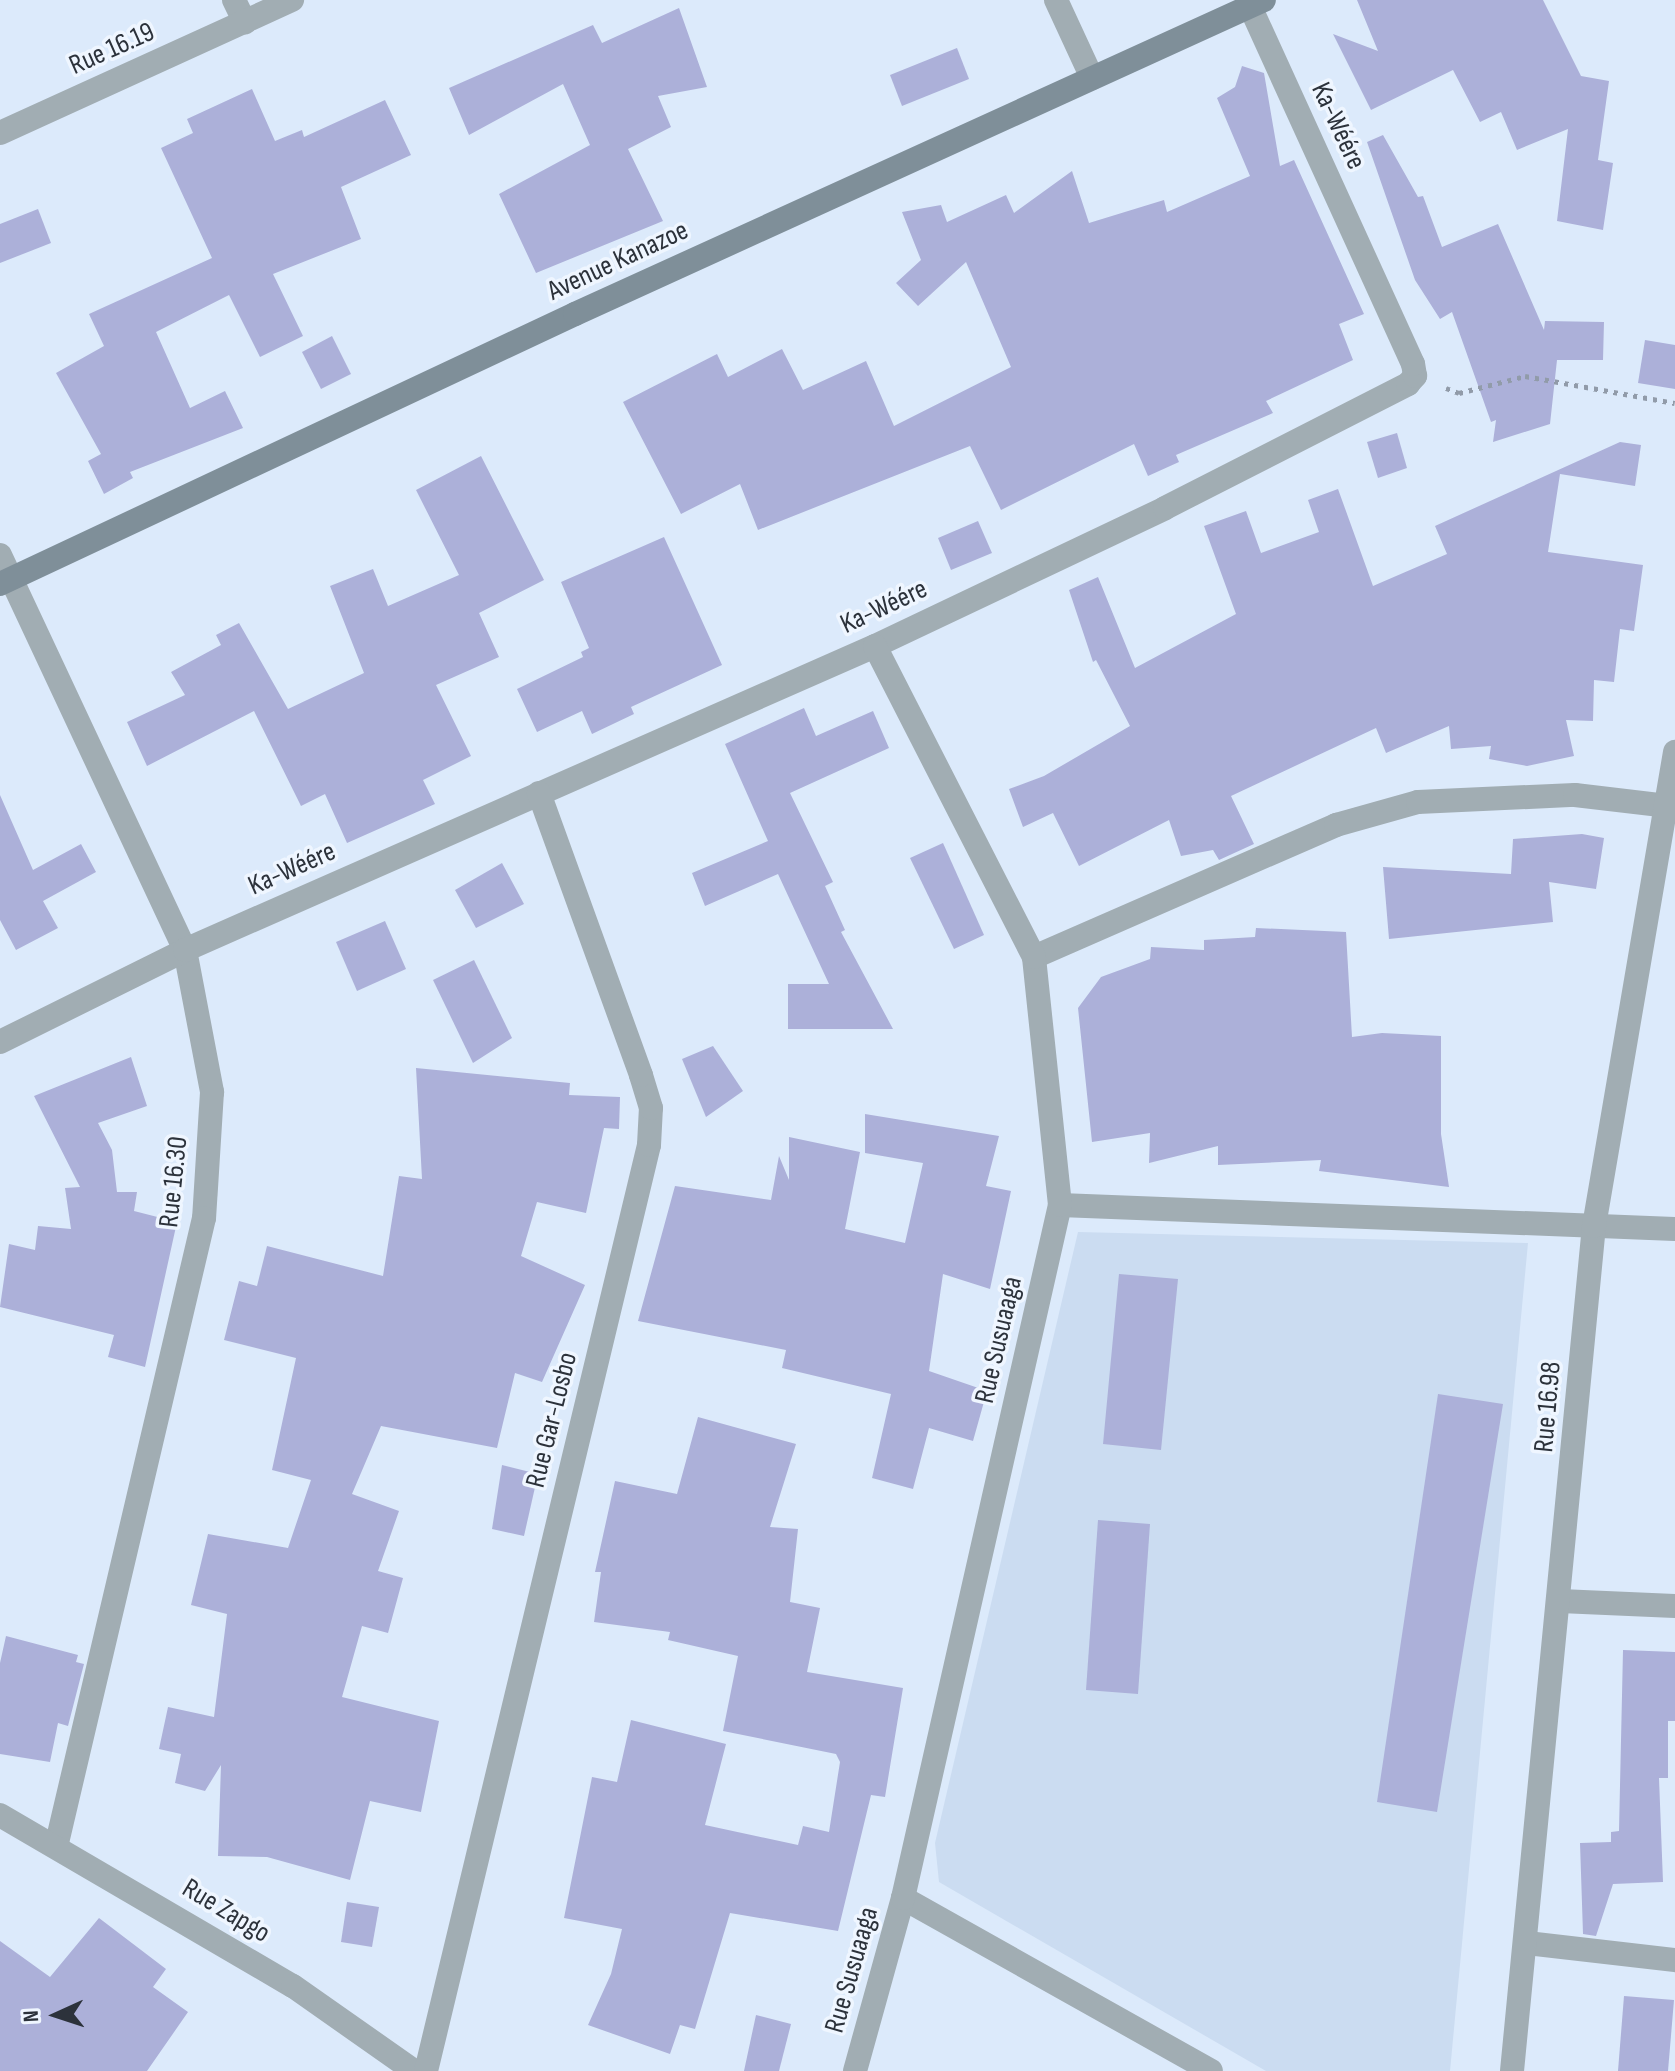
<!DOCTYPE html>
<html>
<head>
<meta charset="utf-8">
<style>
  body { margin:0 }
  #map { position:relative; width:1675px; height:2071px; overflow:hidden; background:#dceafb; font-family:"Sofia Sans Condensed",sans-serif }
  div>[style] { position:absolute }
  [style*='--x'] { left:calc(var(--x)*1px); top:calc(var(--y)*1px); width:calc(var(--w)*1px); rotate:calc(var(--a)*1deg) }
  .built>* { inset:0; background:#cbdcf1 }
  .building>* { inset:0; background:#acb0d9 }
  .path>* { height:5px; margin-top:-2.5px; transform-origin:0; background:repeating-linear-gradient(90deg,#919ba9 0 4px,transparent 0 10px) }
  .street>* { height:24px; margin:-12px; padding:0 12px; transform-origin:12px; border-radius:12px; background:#a1adb3 }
  .secondary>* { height:24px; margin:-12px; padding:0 12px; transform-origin:12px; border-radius:12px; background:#7f8f99 }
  span { translate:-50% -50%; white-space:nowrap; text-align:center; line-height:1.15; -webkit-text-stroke:7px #eff6ff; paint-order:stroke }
  .street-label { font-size:28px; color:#2c323b }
  .north { position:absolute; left:16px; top:1975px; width:80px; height:80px; -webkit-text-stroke:6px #eff6ff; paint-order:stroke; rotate:267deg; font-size:22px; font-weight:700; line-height:32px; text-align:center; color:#2c323b }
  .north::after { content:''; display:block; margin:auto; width:28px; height:36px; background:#2c323b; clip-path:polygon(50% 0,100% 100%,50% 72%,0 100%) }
</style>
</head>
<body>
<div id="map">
  <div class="built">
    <i style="clip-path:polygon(1078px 1232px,1528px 1243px,1450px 2071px,1266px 2071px,939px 1882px,935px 1843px)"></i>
  </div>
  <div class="building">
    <i style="clip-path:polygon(1357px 0,1543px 0,1581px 76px,1609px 81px,1598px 160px,1613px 163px,1603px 230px,1557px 221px,1568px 129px,1517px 150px,1501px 112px,1480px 122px,1453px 70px,1371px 110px,1333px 34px,1378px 51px)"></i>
    <i style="clip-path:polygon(679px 8px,707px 87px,658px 96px,671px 127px,628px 149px,663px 221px,536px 273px,499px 194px,590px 145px,563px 84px,469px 135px,449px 88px,593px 25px,602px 43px)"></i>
    <i style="clip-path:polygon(957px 48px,969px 79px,902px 106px,890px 75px)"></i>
    <i style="clip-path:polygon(1242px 66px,1264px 73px,1280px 166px,1294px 160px,1364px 314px,1339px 324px,1353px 360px,1266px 401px,1273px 413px,1176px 455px,1179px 462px,1148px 476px,1134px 444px,1001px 510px,970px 446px,758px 530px,740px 484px,681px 514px,623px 402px,717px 354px,728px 377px,782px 349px,803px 390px,866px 361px,894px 426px,1011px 367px,966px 262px,918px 306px,896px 283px,921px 260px,902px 212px,941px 205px,947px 222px,1006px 195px,1014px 213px,1072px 171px,1089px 223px,1164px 200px,1167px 212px,1250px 176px,1217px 98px,1235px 87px)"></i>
    <i style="clip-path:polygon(252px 89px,275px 141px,302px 130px,304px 137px,385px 100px,411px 155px,341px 187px,361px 239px,273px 274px,303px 336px,260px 357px,229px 295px,156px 332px,190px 408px,225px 391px,243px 428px,130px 472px,133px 478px,104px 494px,88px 461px,101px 454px,56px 373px,104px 346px,89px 314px,212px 258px,161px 148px,193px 133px,187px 119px)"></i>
    <i style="clip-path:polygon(1383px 135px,1418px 197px,1423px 196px,1442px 247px,1498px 224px,1544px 330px,1545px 321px,1604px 322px,1603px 360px,1557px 360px,1550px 424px,1493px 442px,1496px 420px,1491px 422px,1452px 312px,1440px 319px,1415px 280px,1367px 142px)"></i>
    <i style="clip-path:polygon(38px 209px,51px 243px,0 263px,0 224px)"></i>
    <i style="clip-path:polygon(332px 336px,351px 374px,321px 389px,302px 352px)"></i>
    <i style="clip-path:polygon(1645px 340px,1675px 345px,1675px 389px,1638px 383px)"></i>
    <i style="clip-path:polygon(1397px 433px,1407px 468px,1378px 478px,1367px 442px)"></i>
    <i style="clip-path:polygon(1620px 442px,1641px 445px,1635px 486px,1560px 474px,1548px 552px,1643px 565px,1634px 631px,1620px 629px,1614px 682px,1594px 680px,1593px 721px,1566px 720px,1574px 756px,1527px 766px,1489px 759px,1491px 746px,1451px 749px,1449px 726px,1386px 753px,1376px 728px,1231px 796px,1254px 844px,1219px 860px,1213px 850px,1181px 856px,1169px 820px,1079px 866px,1053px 813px,1023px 827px,1009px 789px,1044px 776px,1130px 726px,1096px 660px,1093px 662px,1069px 590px,1098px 577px,1135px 668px,1236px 614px,1204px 526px,1246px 511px,1261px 553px,1319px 532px,1308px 500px,1338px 489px,1373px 586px,1447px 554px,1435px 526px)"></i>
    <i style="clip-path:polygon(481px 456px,544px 580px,479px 613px,499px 657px,436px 685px,471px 756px,423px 780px,435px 804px,347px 843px,325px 794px,301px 806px,254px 711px,147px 766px,127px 722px,185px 695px,171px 672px,221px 645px,216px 635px,239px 623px,288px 709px,364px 673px,330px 586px,373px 569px,388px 606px,459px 575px,416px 490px)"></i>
    <i style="clip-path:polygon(978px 521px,992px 553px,951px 570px,938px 538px)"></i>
    <i style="clip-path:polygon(664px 537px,722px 665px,631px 707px,634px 714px,592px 734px,582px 711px,537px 732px,517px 689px,583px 657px,581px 652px,589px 648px,561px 582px)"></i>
    <i style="clip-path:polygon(804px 708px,816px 736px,873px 711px,889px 748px,790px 793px,833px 882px,825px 886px,845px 930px,841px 932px,893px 1029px,788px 1029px,788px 984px,829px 984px,778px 874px,705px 906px,692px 873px,768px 841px,725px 744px)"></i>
    <i style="clip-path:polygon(0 795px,33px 870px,81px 844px,96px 872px,43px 901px,58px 928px,16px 950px,0 920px)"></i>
    <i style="clip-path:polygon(1582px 834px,1604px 838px,1596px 889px,1549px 882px,1553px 922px,1389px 939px,1383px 867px,1511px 874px,1513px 839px)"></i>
    <i style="clip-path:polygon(943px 843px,984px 935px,954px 949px,910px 858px)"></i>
    <i style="clip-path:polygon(502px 863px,524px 904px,476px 928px,455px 890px)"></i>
    <i style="clip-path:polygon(385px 921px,406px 969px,357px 991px,336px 942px)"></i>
    <i style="clip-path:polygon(1256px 928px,1346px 932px,1352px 1037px,1382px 1033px,1441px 1036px,1441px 1134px,1449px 1187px,1319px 1171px,1321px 1160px,1218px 1165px,1218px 1146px,1149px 1163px,1150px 1133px,1092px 1142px,1078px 1008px,1101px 977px,1150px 959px,1151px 947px,1204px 950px,1204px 940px,1255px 937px)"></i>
    <i style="clip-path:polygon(474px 960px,512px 1038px,473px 1063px,433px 980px)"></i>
    <i style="clip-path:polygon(713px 1046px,743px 1091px,706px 1117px,682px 1059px)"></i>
    <i style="clip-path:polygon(131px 1057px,147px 1106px,98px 1123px,112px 1150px,117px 1192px,137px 1192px,134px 1211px,177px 1222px,145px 1367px,108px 1357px,114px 1335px,0 1307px,9px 1244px,35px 1250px,38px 1226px,71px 1229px,65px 1188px,80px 1187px,34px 1096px)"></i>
    <i style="clip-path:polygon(416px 1068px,570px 1083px,569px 1095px,620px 1097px,619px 1129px,604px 1128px,586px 1213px,537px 1202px,521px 1256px,585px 1285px,542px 1382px,515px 1373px,497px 1448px,381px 1426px,352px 1494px,399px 1511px,378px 1571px,403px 1578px,388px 1633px,362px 1626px,342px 1697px,439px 1721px,421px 1812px,370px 1801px,350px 1880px,267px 1857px,218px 1856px,221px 1765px,205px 1791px,175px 1783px,181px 1754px,159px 1749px,168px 1707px,214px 1717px,227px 1614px,191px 1605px,208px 1534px,288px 1548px,311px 1480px,272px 1470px,296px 1358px,224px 1340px,239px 1281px,257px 1286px,267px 1246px,383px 1276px,399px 1176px,422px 1179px)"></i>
    <i style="clip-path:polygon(865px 1114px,999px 1136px,986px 1186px,1011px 1191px,990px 1289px,943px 1274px,929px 1371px,987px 1391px,973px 1441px,929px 1428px,913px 1489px,872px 1478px,891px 1394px,782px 1368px,786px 1350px,638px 1321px,675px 1186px,771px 1200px,779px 1156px,789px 1180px,789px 1137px,860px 1152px,845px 1229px,905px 1243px,923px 1163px,865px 1153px)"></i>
    <i style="clip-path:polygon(1119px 1274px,1178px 1279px,1161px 1450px,1103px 1444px)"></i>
    <i style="clip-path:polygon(1438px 1394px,1503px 1404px,1437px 1812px,1377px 1802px)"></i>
    <i style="clip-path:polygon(698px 1417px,796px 1444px,770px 1527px,798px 1529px,790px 1602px,820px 1608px,807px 1672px,903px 1688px,885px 1797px,871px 1795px,838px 1931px,730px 1913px,695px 2029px,680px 2025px,670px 2054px,588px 2025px,611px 1974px,622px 1929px,564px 1918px,592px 1777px,617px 1782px,631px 1720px,726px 1744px,705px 1825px,798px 1845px,803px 1826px,829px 1832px,840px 1762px,836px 1754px,723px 1731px,738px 1656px,668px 1640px,670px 1632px,594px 1622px,601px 1572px,595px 1572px,615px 1481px,677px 1494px)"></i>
    <i style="clip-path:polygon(502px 1465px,538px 1474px,524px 1536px,492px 1529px)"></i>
    <i style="clip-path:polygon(1098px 1520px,1150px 1524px,1138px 1694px,1086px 1690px)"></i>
    <i style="clip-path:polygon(6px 1636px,78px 1655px,76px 1662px,84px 1664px,68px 1726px,58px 1723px,50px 1762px,0 1754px,0 1663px)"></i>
    <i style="clip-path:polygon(1623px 1650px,1675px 1652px,1675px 1721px,1668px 1721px,1668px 1778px,1659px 1778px,1663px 1882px,1613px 1884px,1596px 1936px,1583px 1934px,1580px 1843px,1611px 1842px,1611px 1832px,1619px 1831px)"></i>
    <i style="clip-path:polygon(347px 1902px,379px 1907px,372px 1947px,341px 1942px)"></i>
    <i style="clip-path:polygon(99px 1918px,166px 1969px,153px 1987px,188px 2012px,147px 2071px,0 2071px,0 1941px,50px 1977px)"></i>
    <i style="clip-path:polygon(1624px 1996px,1674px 2000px,1668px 2071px,1618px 2071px)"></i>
    <i style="clip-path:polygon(756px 2015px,791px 2024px,779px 2071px,744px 2071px)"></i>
  </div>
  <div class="path">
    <i style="--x:1446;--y:388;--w:14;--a:21"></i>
    <i style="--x:1459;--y:393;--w:68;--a:-14.4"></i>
    <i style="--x:1525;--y:376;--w:152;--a:10.2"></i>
  </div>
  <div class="street">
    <i style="--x:234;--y:0;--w:25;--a:64"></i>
    <i style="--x:1056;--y:0;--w:86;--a:65.2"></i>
    <i style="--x:0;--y:133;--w:321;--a:-24.5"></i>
    <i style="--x:0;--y:555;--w:436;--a:64.9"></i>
    <i style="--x:185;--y:950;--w:145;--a:79.2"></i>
    <i style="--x:212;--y:1092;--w:126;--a:93.6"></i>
    <i style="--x:204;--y:1218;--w:642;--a:103.24"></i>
    <i style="--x:1034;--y:957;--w:330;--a:-23.6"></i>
    <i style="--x:1336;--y:825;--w:85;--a:-15.7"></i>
    <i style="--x:1418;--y:802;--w:157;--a:-2.6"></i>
    <i style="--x:1575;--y:795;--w:101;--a:6.8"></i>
    <i style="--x:0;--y:1042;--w:207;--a:-26.4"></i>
    <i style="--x:185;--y:950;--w:754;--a:-23.78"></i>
    <i style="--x:875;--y:646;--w:321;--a:-25.4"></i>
    <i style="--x:1165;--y:508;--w:273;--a:-27"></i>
    <i style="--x:1408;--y:384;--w:11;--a:-49"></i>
    <i style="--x:1415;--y:376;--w:12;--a:-99"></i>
    <i style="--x:1413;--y:364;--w:393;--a:-114.5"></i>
    <i style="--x:1060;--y:1205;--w:615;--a:2.23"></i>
    <i style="--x:1560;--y:1601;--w:115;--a:2.5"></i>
    <i style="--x:0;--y:1815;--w:339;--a:30.3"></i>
    <i style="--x:293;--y:1986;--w:148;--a:35.1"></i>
    <i style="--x:903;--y:1898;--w:353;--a:29.3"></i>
    <i style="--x:1527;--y:1943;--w:149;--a:6.6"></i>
    <i style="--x:426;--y:2071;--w:952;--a:-76.46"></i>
    <i style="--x:649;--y:1145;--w:37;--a:-87"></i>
    <i style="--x:651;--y:1108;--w:34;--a:-107"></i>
    <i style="--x:641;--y:1075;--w:300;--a:-109.9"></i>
    <i style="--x:855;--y:2071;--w:180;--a:-74.5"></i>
    <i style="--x:903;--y:1898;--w:711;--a:-77.24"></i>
    <i style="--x:1060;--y:1205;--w:249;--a:-96"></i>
    <i style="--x:1034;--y:957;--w:349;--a:-117.1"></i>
    <i style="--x:1512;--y:2071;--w:849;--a:-84.46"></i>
    <i style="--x:1594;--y:1226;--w:481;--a:-80.3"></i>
  </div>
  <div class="secondary">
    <i style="--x:0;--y:584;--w:635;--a:-25.15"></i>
    <i style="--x:575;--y:314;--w:757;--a:-24.5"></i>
  </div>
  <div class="street-label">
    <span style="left:112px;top:49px;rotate:-24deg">Rue 16.19</span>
    <span style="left:1338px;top:126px;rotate:65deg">Ka-Wéére</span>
    <span style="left:618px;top:261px;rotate:-25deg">Avenue Kanazoe</span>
    <span style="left:884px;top:607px;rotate:-25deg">Ka-Wéére</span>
    <span style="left:292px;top:869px;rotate:-24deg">Ka-Wéére</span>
    <span style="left:174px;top:1182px;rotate:-84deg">Rue 16.30</span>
    <span style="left:999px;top:1340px;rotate:-77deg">Rue Susuaaga</span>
    <span style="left:1548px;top:1407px;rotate:-85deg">Rue 16.98</span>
    <span style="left:552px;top:1420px;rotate:-76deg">Rue Gar-Losbo</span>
    <span style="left:226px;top:1911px;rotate:31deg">Rue Zapgo</span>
    <span style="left:852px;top:1970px;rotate:-74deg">Rue Susuaaga</span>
  </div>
  <div class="north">N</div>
</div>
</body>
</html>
